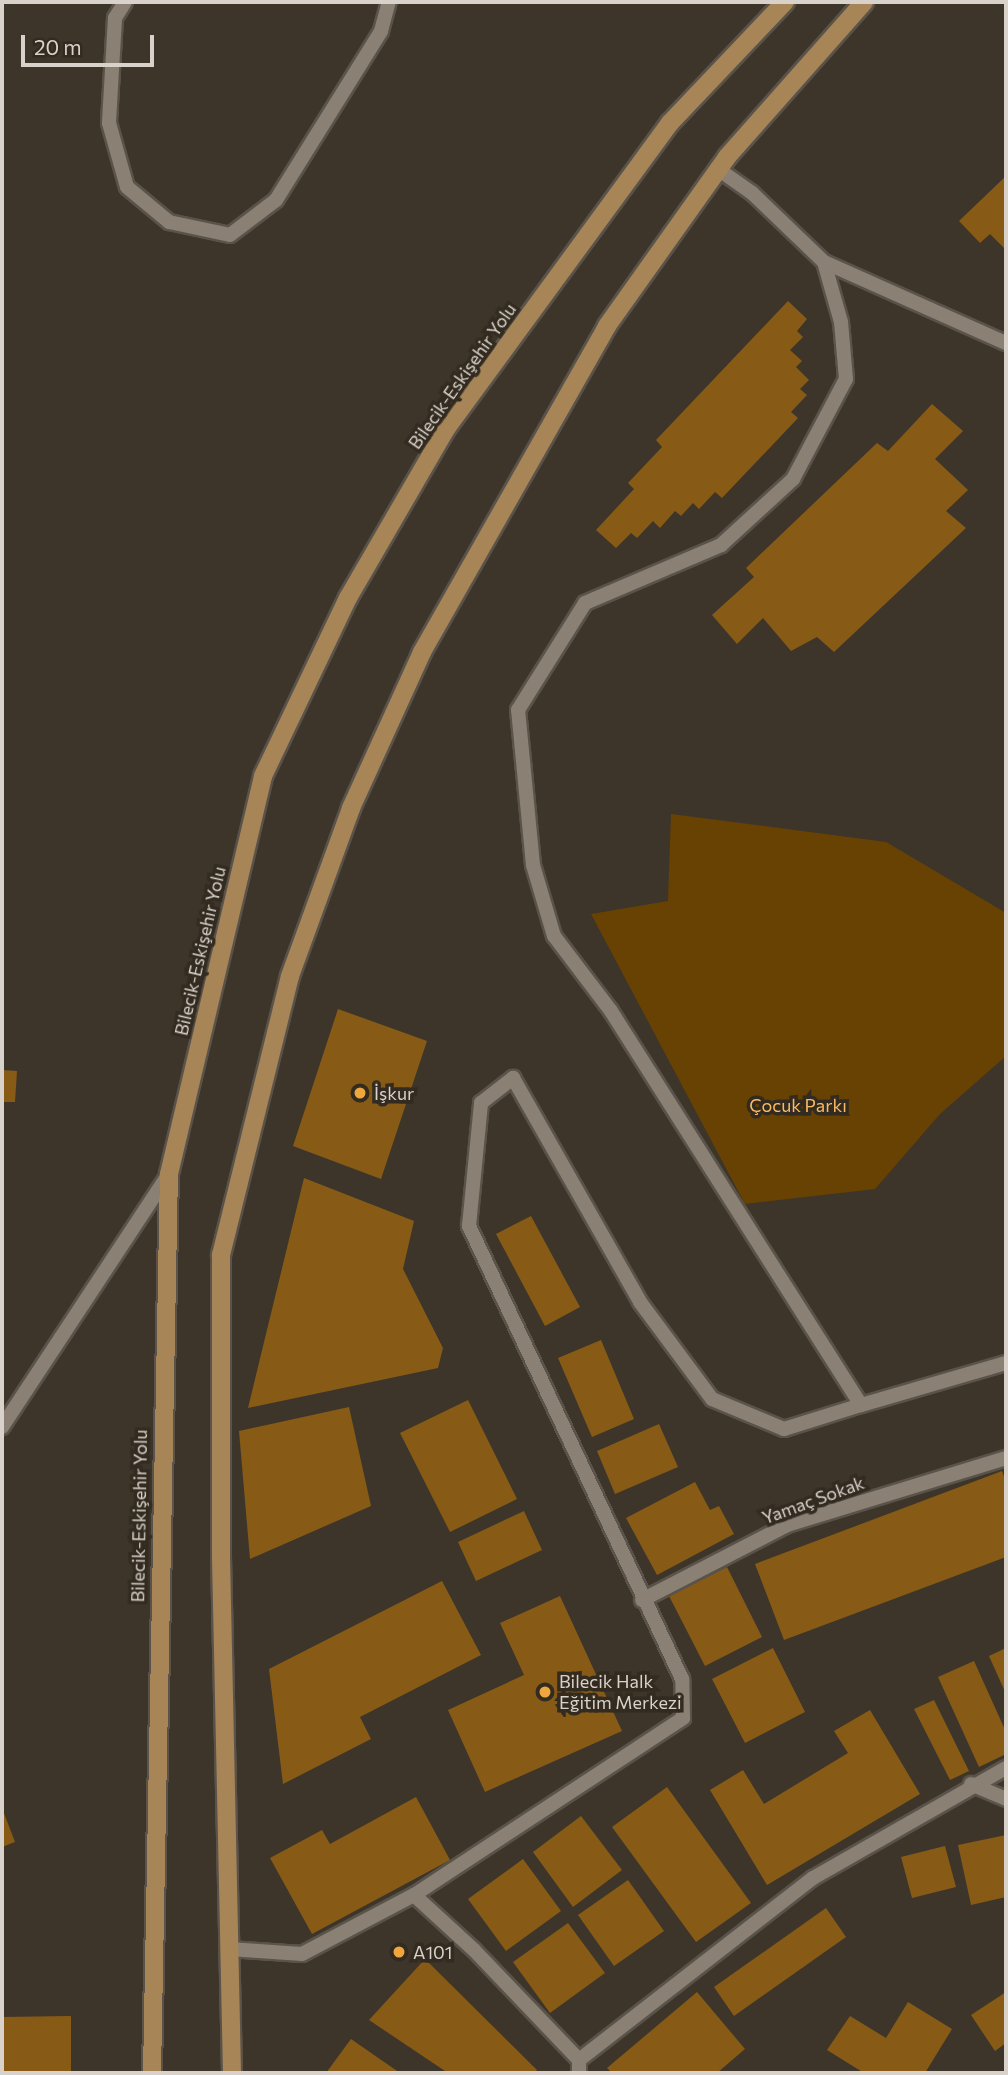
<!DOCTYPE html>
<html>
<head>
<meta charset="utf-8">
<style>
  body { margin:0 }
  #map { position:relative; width:1008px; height:2075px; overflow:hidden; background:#3d352a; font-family:Commissioner,sans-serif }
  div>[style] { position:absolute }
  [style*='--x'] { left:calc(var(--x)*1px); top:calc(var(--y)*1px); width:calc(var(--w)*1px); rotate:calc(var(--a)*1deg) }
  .green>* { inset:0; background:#684202 }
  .building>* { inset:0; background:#875b16 }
  .roads { filter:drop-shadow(2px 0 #5a534a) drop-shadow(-2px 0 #5a534a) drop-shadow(0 2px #5a534a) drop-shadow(0 -2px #5a534a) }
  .service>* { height:14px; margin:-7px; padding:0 7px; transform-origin:7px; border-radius:7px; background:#8a8074 }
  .minor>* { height:14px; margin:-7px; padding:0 7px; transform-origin:7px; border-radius:7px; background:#8a8074 }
  .primary>* { height:18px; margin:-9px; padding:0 9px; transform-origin:9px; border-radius:9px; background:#a88557 }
  .dots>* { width:19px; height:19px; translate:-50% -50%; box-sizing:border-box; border:4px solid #332b20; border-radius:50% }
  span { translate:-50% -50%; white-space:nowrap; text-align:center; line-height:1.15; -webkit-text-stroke:7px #332b20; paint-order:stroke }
  .street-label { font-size:18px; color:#d8d2cb }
  .poi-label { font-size:18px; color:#d8d2cb }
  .left { translate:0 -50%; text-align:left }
  .park-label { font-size:18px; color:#fcbb63 }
  .frame { position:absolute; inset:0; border:4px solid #d8d2cb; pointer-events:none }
  .scale { position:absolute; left:21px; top:35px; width:133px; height:32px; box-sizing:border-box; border:4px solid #d8d2cb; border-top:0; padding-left:9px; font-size:21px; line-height:24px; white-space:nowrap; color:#d8d2cb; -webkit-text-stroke:5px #332b20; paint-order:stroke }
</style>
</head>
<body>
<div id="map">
  <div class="green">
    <i style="clip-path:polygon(671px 814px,886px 842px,1006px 913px,1006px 1056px,940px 1114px,875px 1189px,745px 1204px,591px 914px,668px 901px)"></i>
  </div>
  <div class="building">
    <i style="clip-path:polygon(1006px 176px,1006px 250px,990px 234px,980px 243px,959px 221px)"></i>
    <i style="clip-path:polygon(788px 301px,807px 319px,797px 331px,803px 337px,790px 350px,802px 361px,796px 367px,809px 380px,800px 389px,807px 395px,791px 412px,798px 418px,722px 498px,715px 492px,699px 509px,693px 503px,681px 516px,675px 511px,660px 528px,653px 521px,637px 538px,631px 533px,616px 548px,596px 530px,634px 489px,628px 483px,662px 447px,656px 440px)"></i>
    <i style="clip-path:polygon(932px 404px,963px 431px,935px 459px,968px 490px,946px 511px,966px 528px,834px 652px,817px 637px,791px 651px,763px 618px,737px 644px,712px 615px,754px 577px,746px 568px,877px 443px,888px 451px)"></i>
    <i style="clip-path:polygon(338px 1009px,427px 1041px,381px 1179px,293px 1146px)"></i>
    <i style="clip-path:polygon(2px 1070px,17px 1071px,15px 1102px,2px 1102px)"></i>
    <i style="clip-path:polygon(304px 1178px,414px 1221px,403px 1269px,443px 1348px,438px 1368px,248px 1408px)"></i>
    <i style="clip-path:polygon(531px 1216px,580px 1307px,545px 1326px,496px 1234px)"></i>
    <i style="clip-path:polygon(601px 1340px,634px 1419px,592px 1437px,558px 1358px)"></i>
    <i style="clip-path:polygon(468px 1400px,517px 1499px,450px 1532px,400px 1433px)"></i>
    <i style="clip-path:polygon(349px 1407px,371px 1506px,250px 1559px,239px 1431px)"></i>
    <i style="clip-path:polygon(659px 1424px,678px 1467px,615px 1494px,597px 1451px)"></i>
    <i style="clip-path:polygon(1002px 1471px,1006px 1482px,1006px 1557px,784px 1640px,755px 1564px)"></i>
    <i style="clip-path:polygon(695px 1482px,710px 1510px,719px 1506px,734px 1534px,657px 1575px,626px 1518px)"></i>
    <i style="clip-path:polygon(524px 1511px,542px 1550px,476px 1581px,458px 1542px)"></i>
    <i style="clip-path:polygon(727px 1567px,762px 1637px,705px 1666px,669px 1596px)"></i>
    <i style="clip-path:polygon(442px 1581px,481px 1655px,360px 1717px,371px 1739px,283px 1784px,269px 1669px)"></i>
    <i style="clip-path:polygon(560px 1596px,622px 1731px,485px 1792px,448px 1710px,524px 1675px,500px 1623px)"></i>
    <i style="clip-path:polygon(773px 1648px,805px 1712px,745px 1743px,712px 1679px)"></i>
    <i style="clip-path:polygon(1006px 1648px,1006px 1694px,989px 1656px)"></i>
    <i style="clip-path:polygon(974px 1661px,1006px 1732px,1006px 1754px,979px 1767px,938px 1677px)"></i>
    <i style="clip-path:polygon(934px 1700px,969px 1771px,950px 1780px,914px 1709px)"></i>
    <i style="clip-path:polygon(870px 1710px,920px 1794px,767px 1885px,710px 1790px,743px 1770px,764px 1804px,848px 1753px,834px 1731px)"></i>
    <i style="clip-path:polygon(667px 1787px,751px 1903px,696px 1942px,612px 1827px)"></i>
    <i style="clip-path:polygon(416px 1797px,450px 1860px,312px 1934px,270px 1858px,322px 1830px,330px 1844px)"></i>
    <i style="clip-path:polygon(2px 1808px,15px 1842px,2px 1847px)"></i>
    <i style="clip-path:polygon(581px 1816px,622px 1870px,573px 1907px,533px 1852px)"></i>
    <i style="clip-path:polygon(1006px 1835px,1006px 1897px,971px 1905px,958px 1845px)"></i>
    <i style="clip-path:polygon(945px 1846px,956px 1887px,912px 1898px,901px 1857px)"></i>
    <i style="clip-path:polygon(523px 1859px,561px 1911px,506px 1951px,468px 1899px)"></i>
    <i style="clip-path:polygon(628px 1880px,664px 1931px,614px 1966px,578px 1915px)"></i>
    <i style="clip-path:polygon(826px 1908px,846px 1937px,734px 2016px,714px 1987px)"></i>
    <i style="clip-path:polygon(568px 1923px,605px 1973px,550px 2013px,513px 1962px)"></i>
    <i style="clip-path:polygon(425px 1959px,537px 2070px,534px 2073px,448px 2073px,369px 2020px)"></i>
    <i style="clip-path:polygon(697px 1992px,745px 2049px,717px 2073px,612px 2073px,607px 2068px)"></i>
    <i style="clip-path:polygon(1006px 1992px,1006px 2043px,995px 2051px,971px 2015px)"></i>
    <i style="clip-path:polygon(908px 2002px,952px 2029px,925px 2073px,864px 2073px,827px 2050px,850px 2016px,886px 2038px)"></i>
    <i style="clip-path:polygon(71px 2016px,71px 2073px,2px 2073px,2px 2017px)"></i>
    <i style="clip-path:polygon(351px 2039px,400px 2073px,326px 2073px)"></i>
  </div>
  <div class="roads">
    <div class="service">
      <i style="--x:125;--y:2;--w:19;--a:122"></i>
      <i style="--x:115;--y:18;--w:105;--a:93.3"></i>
      <i style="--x:109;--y:123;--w:66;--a:74.3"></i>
      <i style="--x:127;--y:187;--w:55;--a:39.8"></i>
      <i style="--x:169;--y:222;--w:62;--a:12"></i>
      <i style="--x:230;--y:235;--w:58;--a:-37.3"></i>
      <i style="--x:276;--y:200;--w:199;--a:-58.1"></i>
      <i style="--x:381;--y:31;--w:30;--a:-75"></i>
    </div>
    <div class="minor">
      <i style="--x:824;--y:262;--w:199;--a:24"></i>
      <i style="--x:861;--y:1405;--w:151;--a:-16.2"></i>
      <i style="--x:2;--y:1427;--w:303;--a:-56.6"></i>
      <i style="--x:642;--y:1600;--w:163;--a:-27.3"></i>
      <i style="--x:787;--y:1525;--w:229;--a:-17"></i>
      <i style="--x:971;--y:1784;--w:38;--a:23"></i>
      <i style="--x:414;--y:1895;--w:322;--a:-33.3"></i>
      <i style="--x:683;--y:1718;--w:39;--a:-91"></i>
      <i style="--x:682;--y:1679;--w:501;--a:-115.18"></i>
      <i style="--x:469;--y:1226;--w:124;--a:-84.4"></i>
      <i style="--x:481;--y:1103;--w:41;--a:-38"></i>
      <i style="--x:513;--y:1078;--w:257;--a:60.4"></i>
      <i style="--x:640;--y:1302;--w:121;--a:53.4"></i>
      <i style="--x:712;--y:1399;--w:78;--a:22.6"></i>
      <i style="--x:784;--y:1429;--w:81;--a:-17.3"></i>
      <i style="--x:861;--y:1405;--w:467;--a:-122.4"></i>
      <i style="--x:611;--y:1011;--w:94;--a:-127.2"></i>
      <i style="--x:554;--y:936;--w:74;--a:-106.5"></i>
      <i style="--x:533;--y:865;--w:156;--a:-95.5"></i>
      <i style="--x:518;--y:710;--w:126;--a:-57.9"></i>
      <i style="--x:585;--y:603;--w:148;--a:-23.1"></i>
      <i style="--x:721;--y:545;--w:98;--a:-42.5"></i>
      <i style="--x:793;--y:479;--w:113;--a:-62.1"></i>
      <i style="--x:846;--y:379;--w:57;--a:-95"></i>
      <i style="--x:841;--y:322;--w:62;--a:-105.8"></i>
      <i style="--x:824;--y:262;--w:100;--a:-136.2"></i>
      <i style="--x:752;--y:193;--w:42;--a:-144.8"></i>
      <i style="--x:229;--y:1949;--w:73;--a:3.9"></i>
      <i style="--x:302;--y:1954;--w:127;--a:-27.8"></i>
      <i style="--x:414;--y:1895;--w:81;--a:42.5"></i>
      <i style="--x:474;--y:1950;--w:152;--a:46.3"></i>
      <i style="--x:579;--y:2060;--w:13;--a:90"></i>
      <i style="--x:579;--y:2060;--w:296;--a:-37.9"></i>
      <i style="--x:813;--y:1878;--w:222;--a:-29.7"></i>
    </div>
    <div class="primary">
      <i style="--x:152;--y:2073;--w:899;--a:-88.92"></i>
      <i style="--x:169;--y:1174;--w:409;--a:-76.7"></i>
      <i style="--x:263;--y:776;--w:197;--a:-64.5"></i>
      <i style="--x:348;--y:598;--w:195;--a:-59.9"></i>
      <i style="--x:446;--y:429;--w:379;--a:-53.8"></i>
      <i style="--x:670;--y:123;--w:167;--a:-46.5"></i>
      <i style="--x:232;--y:2073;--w:515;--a:-91.22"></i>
      <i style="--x:221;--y:1558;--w:303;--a:-90"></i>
      <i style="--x:221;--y:1255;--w:287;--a:-76.1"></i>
      <i style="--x:290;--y:976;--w:179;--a:-70"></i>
      <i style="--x:351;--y:808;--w:171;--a:-65.5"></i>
      <i style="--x:422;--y:652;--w:375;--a:-60.4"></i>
      <i style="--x:607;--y:326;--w:207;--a:-54.6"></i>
      <i style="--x:727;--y:157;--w:207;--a:-48.5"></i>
    </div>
  </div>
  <div class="dots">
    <i style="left:360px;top:1093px;background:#efa73d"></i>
    <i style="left:545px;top:1692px;background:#efa73d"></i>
    <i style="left:399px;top:1952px;background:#efa73d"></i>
  </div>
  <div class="street-label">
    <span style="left:462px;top:376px;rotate:-55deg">Bilecik-Eskişehir Yolu</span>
    <span style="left:200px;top:951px;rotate:-77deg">Bilecik-Eskişehir Yolu</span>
    <span style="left:813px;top:1500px;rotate:-20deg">Yamaç Sokak</span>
    <span style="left:139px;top:1516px;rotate:-89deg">Bilecik-Eskişehir Yolu</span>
  </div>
  <div class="poi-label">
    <span class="left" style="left:374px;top:1093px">İşkur</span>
    <span class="left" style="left:559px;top:1692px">Bilecik Halk<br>Eğitim Merkezi</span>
    <span class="left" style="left:413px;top:1952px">A101</span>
  </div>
  <div class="park-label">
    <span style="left:798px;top:1105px">Çocuk Parkı</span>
  </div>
  <div class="frame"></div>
  <div class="scale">20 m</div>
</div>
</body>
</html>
